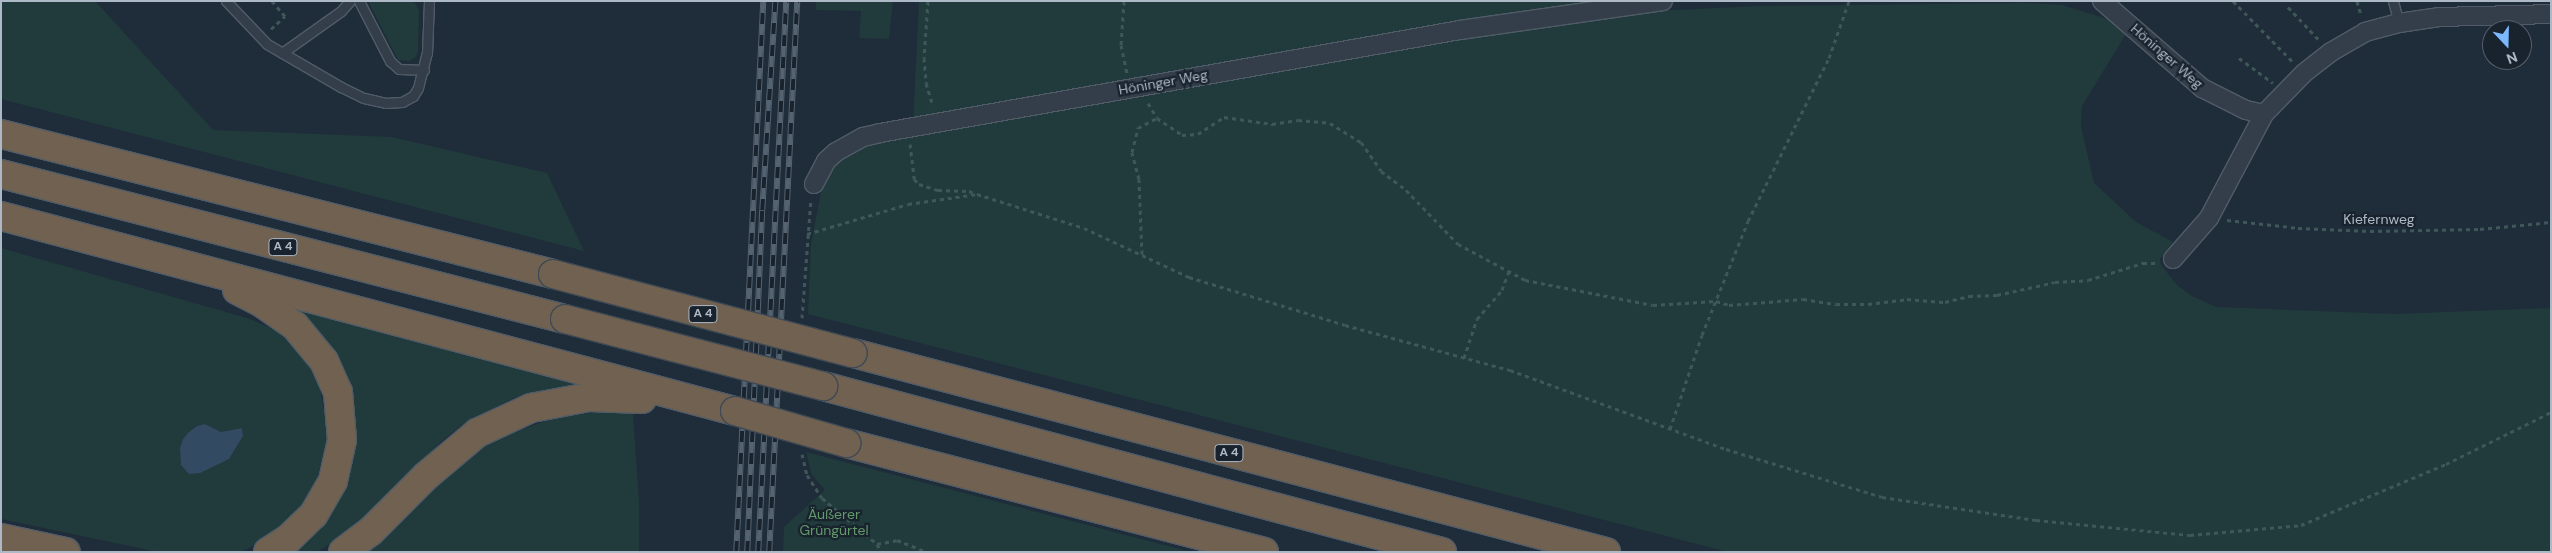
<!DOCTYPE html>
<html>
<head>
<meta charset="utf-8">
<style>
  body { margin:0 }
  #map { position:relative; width:2552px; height:553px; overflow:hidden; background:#1f2d3a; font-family:"DM Sans",sans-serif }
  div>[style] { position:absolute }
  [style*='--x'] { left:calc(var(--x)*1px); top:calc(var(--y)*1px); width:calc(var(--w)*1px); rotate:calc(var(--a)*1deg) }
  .green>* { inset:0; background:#213a3b }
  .water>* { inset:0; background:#324a62 }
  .path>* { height:3px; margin-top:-1.5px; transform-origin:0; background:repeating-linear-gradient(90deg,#3f5758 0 4px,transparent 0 8px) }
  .roads { filter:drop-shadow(1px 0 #515c68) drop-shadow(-1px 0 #515c68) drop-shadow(0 1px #515c68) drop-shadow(0 -1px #515c68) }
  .service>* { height:9px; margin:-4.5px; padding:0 4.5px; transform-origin:4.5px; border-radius:4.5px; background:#333e4a }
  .minor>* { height:18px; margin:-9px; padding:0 9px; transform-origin:9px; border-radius:9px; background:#333e4a }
  .motorway>* { height:28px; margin:-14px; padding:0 14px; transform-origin:14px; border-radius:14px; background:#716150 }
  .rail>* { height:5.5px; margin-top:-2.75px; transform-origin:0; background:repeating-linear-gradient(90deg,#19232e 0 11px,#556371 0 22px); box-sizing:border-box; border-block:1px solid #556371 }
  .bridges { filter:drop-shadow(1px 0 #3e4955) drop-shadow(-1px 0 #3e4955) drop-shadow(0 1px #3e4955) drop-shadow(0 -1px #3e4955) }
  .motorway-bridge>* { height:28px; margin:-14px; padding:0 14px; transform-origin:14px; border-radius:14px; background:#716150 }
  span { translate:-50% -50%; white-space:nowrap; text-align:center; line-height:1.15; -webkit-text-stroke:4.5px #19232e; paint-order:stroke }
  .shield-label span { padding:1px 4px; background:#19232e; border:1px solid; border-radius:4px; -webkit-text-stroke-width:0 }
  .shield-label { font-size:12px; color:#aeb9c7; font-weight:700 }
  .street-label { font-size:14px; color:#aeb9c7 }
  .park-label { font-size:14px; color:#64996c }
  .frame { position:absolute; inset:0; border:2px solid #aeb9c7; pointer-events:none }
  .north { position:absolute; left:2482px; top:20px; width:50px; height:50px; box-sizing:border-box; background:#19232e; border:1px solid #555f6b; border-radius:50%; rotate:159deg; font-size:14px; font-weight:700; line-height:20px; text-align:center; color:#aeb9c7 }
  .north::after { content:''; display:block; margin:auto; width:18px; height:22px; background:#7bb8fe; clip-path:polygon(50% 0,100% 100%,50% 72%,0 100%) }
</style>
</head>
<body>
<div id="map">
  <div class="green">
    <i style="clip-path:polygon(1px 1px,95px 1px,213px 130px,392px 137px,547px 173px,584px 251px,1px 99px)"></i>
    <i style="clip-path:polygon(368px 1px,412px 1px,416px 4px,419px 11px,418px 52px,416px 57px,409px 61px,398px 60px)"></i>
    <i style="clip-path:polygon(816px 1px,893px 1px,889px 39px,859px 38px,861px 11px,816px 10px)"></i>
    <i style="clip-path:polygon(919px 1px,1602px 1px,913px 123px)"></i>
    <i style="clip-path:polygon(2026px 3px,2062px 5px,2107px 19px,2126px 34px,2082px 106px,2081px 126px,2094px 183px,2136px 222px,2173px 242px,2160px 259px,2161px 265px,2177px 285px,2192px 296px,2216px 307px,2394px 314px,2551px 308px,2551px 552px,1728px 552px,808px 314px,811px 245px,822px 186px,828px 174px,839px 162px,852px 152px,879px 138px,1549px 23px,1654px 11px,1756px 6px)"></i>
    <i style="clip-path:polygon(evenodd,1px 248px,247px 318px,276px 330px,305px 359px,319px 386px,327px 423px,325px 454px,315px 485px,295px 518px,266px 540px,240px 552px,158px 552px,1px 519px,1px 248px,205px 424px,221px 432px,242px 428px,243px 436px,229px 459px,189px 432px,197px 426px,205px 424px)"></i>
    <i style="clip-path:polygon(287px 305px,357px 326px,574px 384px,514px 398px,466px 422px,443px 440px,351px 531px,317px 552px,289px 552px,350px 444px)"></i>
    <i style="clip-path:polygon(614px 412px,633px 414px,639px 503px,639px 552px,364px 552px,386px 535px,450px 473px,476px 452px,501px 437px,550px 419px,591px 413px)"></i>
    <i style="clip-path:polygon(806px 452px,1091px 526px,1191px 552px,783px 552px,784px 527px,825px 490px,812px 475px)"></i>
  </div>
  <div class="water">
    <i style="clip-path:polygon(205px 424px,221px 432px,242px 428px,243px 436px,229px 459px,200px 473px,189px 474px,181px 465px,180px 448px,183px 439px,189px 432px,197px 426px)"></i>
  </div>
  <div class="path">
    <i style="--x:928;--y:1;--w:57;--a:94"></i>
    <i style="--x:924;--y:58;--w:25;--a:85"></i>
    <i style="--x:926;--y:83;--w:24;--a:73"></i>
    <i style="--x:1124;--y:1;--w:44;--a:93.9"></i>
    <i style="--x:1121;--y:45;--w:29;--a:78"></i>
    <i style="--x:2233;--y:1;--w:84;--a:45.5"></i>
    <i style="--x:2357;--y:1;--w:15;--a:74"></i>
    <i style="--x:2288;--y:7;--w:47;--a:46.7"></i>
    <i style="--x:271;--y:29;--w:19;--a:-43"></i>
    <i style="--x:285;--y:16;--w:20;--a:-131"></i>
    <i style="--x:2239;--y:58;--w:42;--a:36.3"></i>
    <i style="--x:1148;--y:103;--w:17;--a:59"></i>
    <i style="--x:1157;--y:118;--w:30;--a:34"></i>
    <i style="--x:1182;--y:135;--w:16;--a:-4"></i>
    <i style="--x:1198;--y:134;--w:31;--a:-33"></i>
    <i style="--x:1224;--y:117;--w:49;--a:8.3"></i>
    <i style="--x:1272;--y:124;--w:26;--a:-9"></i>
    <i style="--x:1298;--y:120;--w:32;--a:5"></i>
    <i style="--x:1330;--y:123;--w:36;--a:32"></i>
    <i style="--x:1361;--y:142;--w:35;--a:55"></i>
    <i style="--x:1381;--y:171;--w:31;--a:37"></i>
    <i style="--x:1406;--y:190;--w:75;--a:46.1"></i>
    <i style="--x:1458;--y:244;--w:76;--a:28.2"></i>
    <i style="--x:1525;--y:280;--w:130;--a:11.1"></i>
    <i style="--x:1653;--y:305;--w:63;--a:-3.6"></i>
    <i style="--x:1716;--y:301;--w:14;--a:17"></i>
    <i style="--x:1729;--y:305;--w:74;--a:-4.6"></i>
    <i style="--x:1803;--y:299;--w:33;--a:9"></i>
    <i style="--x:1836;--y:304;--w:32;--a:0"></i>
    <i style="--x:1868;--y:304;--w:39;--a:-7"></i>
    <i style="--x:1907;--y:299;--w:38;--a:5"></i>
    <i style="--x:1945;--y:302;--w:25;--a:-14"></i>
    <i style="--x:1969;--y:296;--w:28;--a:-2"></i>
    <i style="--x:1997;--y:295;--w:59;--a:-12.6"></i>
    <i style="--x:2055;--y:282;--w:33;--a:-3"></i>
    <i style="--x:2088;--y:280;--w:58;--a:-17.2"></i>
    <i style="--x:2143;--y:263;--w:15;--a:0"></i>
    <i style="--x:910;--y:144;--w:35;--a:83"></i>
    <i style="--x:914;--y:179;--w:7;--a:45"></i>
    <i style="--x:919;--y:184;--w:20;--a:18"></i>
    <i style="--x:938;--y:190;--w:31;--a:2"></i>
    <i style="--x:969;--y:191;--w:8;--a:23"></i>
    <i style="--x:2227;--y:220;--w:71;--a:6.4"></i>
    <i style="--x:2298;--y:228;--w:72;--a:2.4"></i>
    <i style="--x:2370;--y:231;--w:110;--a:-1"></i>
    <i style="--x:2480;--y:229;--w:71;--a:-5.6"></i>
    <i style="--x:807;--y:234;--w:105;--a:-16.5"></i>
    <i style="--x:908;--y:204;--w:70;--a:-8.2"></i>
    <i style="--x:977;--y:194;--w:112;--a:17.6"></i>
    <i style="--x:1084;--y:228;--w:116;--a:25"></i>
    <i style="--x:1189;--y:277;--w:163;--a:17.1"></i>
    <i style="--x:1345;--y:325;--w:171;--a:15.3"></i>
    <i style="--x:1510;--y:370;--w:230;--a:20.1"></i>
    <i style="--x:1726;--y:449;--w:163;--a:17.1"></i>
    <i style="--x:1882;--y:497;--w:156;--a:8.5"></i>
    <i style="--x:2036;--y:520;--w:155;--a:5.6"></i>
    <i style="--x:2190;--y:535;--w:111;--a:-5.1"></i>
    <i style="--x:2301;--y:525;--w:157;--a:-22.8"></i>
    <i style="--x:2446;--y:464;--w:117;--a:-26.3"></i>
    <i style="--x:1142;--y:254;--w:75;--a:-92.3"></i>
    <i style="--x:1139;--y:179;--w:28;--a:-105"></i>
    <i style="--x:1132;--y:152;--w:25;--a:-76"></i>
    <i style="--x:1138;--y:128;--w:21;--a:-28"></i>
    <i style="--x:802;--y:318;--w:119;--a:-85.7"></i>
    <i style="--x:1464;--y:358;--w:41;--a:-71.6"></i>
    <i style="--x:1477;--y:319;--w:38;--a:-49"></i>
    <i style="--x:1502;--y:290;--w:20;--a:-70"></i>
    <i style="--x:1670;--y:429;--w:99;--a:-71.2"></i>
    <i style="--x:1702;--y:335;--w:123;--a:-68"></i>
    <i style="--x:1748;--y:221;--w:182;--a:-63.6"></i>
    <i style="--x:1829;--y:58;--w:60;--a:-70.7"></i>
    <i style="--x:802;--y:454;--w:22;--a:77"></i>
    <i style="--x:807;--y:475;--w:27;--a:57"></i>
    <i style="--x:822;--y:498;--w:72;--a:39.9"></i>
    <i style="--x:877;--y:544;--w:9;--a:63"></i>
    <i style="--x:877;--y:544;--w:20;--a:-11"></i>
    <i style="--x:897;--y:540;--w:31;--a:22"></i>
  </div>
  <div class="roads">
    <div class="service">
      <i style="--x:226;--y:1;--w:59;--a:46.4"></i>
      <i style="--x:267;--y:44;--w:86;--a:30.2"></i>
      <i style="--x:341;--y:87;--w:25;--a:26"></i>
      <i style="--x:364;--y:98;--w:22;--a:13"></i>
      <i style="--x:385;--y:103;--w:17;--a:-3"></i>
      <i style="--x:402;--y:102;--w:13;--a:-29"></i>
      <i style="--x:413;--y:96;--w:9;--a:-58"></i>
      <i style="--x:418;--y:88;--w:36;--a:-76"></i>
      <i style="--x:427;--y:53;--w:52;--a:-87.8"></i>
      <i style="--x:359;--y:1;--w:68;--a:62.7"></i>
      <i style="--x:390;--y:61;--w:12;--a:42"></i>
      <i style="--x:399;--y:69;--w:25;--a:2"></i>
      <i style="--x:2393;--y:1;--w:23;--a:75"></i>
      <i style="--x:282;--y:53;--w:72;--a:-35.4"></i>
      <i style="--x:341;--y:11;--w:13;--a:-48"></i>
    </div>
    <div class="minor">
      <i style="--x:2102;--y:1;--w:133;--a:41"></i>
      <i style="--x:2202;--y:88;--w:49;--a:26.6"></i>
      <i style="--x:2246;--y:110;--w:18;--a:13"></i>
      <i style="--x:814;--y:184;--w:26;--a:-62"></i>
      <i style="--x:826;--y:161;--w:13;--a:-42"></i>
      <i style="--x:836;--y:152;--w:31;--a:-29"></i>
      <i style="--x:863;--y:137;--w:17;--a:-13"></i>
      <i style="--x:880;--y:133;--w:589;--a:-10.07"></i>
      <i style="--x:1460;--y:30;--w:205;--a:-8.1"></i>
      <i style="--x:2173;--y:259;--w:55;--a:-48.7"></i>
      <i style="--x:2209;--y:218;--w:118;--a:-62.1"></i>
      <i style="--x:2264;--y:114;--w:57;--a:-45.7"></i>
      <i style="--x:2304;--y:73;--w:34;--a:-38"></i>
      <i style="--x:2331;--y:52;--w:39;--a:-30"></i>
      <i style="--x:2365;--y:32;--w:35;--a:-15"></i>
      <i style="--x:2399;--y:23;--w:40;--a:-8.5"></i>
      <i style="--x:2439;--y:17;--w:112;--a:-1.5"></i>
    </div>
    <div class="motorway">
      <i style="--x:1;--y:134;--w:569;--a:14.23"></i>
      <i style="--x:1;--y:174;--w:582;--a:14.42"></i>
      <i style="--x:1;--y:216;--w:759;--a:14.88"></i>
      <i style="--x:237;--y:290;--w:28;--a:27"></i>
      <i style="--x:262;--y:303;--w:40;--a:34.9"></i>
      <i style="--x:295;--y:326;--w:45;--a:50.4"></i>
      <i style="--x:324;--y:361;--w:34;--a:66"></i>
      <i style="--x:338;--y:392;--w:48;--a:85.2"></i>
      <i style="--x:342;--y:440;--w:42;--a:102.4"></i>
      <i style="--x:333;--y:481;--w:39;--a:120"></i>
      <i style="--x:313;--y:515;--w:35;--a:136"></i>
      <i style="--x:288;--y:539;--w:24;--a:147"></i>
      <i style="--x:853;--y:353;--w:779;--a:14.8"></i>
      <i style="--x:823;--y:386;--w:641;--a:15.01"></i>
      <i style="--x:846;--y:443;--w:432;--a:14.6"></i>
      <i style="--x:1;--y:538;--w:66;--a:12.2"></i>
      <i style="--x:343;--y:552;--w:34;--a:-37"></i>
      <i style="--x:370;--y:532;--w:79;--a:-45"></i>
      <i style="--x:426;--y:476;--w:67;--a:-40.1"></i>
      <i style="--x:477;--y:433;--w:60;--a:-24.8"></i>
      <i style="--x:531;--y:408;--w:59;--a:-10.7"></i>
      <i style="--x:589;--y:397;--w:53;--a:2.2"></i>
    </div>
  </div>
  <div class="rail">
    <i style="--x:736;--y:552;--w:552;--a:-87.19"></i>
    <i style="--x:747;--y:552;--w:342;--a:-87.5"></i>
    <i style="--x:762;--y:210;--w:209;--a:-86.4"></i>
    <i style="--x:758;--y:552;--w:552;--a:-87.09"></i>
    <i style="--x:769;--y:552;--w:552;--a:-87.09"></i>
  </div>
  <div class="bridges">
    <div class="motorway-bridge">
      <i style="--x:553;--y:274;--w:310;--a:14.8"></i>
      <i style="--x:565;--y:319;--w:267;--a:14.6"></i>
      <i style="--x:735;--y:411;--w:116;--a:16.1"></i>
    </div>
  </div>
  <div class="shield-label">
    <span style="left:283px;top:247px">A 4</span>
    <span style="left:703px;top:314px">A 4</span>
    <span style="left:1229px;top:453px">A 4</span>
  </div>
  <div class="street-label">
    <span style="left:2167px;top:56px;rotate:41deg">Höninger Weg</span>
    <span style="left:1163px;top:82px;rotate:-10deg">Höninger Weg</span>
    <span style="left:2379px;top:219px">Kiefernweg</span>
  </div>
  <div class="park-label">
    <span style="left:834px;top:522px">Äußerer<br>Grüngürtel</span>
  </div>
  <div class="frame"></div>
  <div class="north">N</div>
</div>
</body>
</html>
